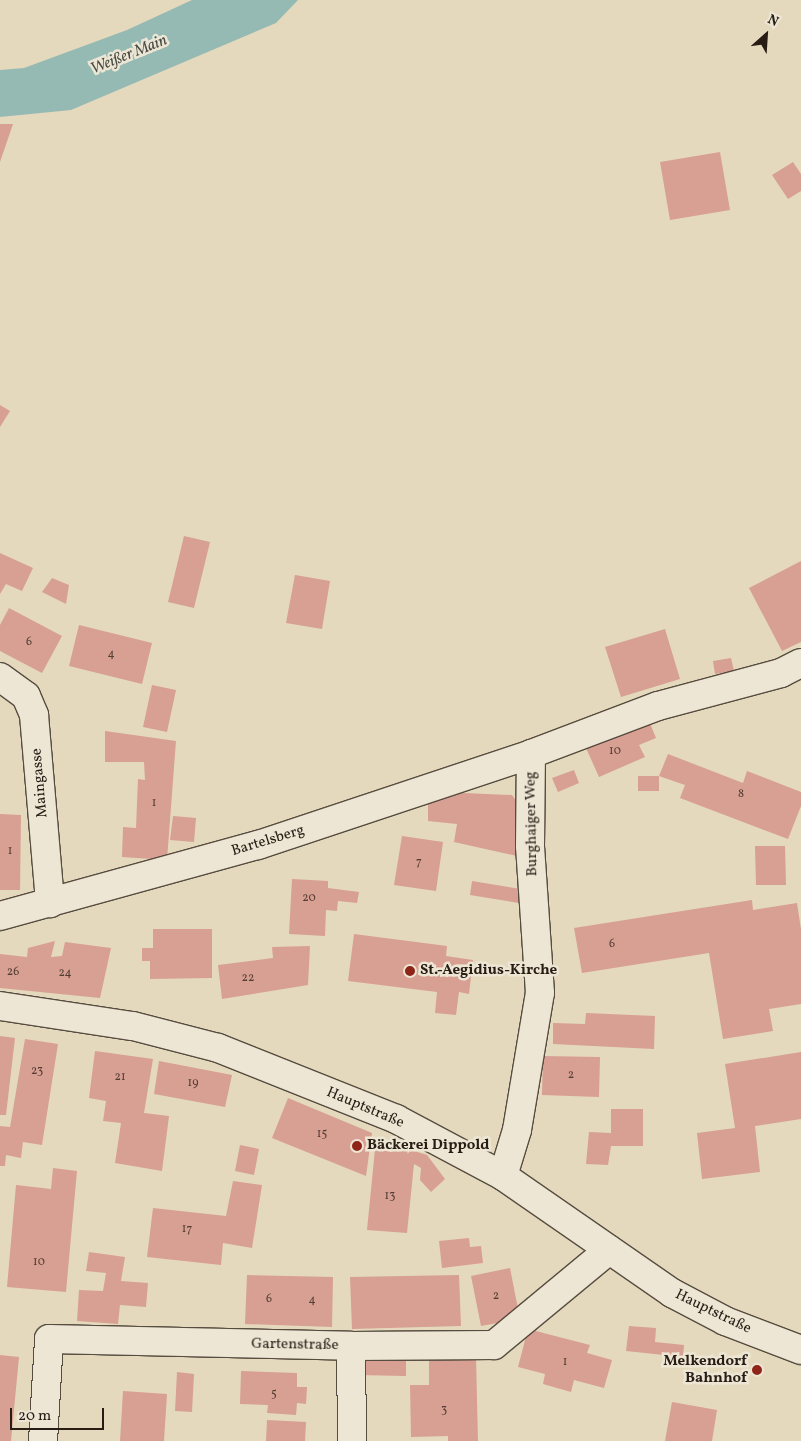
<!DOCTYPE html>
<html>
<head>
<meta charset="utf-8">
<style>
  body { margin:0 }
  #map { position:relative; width:801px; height:1441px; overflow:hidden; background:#e4d9bd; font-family:Vollkorn,serif }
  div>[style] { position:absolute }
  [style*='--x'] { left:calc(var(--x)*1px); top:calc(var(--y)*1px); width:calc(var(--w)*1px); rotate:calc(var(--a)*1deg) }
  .water>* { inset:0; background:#95bab3 }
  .building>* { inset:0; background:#d89f93 }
  .roads { filter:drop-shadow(1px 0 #564c3f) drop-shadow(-1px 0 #564c3f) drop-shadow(0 1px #564c3f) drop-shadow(0 -1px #564c3f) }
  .minor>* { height:28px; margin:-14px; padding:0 14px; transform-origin:14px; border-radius:14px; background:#ede6d4 }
  .dots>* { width:14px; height:14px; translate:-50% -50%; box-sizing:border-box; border:2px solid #ede6d4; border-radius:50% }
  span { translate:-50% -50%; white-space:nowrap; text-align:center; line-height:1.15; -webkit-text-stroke:5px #ede6d4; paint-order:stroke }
  .number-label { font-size:12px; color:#533e34 }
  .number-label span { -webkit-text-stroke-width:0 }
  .street-label { font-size:15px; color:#271d15 }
  .poi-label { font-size:15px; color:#271d15; font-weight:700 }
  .left { translate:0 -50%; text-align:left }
  .right { translate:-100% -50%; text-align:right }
  .water-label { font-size:16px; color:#484c44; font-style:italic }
  .north { position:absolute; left:741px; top:10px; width:50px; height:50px; -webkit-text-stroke:4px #ede6d4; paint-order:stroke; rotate:26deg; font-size:14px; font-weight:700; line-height:20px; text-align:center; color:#271d15 }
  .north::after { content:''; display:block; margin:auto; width:18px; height:22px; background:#271d15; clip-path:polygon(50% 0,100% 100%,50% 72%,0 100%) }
  .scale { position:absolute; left:10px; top:1408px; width:94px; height:22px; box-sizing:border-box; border:2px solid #271d15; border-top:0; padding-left:6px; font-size:15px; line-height:18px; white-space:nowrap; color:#271d15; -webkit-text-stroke:4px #ede6d4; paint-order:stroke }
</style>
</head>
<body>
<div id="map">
  <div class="water">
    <i style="clip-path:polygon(192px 0,298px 0,276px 23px,71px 110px,0 117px,0 70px,24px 68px,127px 30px)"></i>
  </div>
  <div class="building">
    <i style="clip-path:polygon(0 124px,13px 124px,0 162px)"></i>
    <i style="clip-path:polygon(720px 152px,730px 210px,670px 220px,660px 162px)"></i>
    <i style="clip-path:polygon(793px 162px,801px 174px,801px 191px,788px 199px,772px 175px)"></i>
    <i style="clip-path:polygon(0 405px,10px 411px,0 427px)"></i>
    <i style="clip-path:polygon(184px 536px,210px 542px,194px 608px,168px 602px)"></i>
    <i style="clip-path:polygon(0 553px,33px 568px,22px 591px,6px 584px,0 594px)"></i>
    <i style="clip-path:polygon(801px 561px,801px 642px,782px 651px,749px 588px)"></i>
    <i style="clip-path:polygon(295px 575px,330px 581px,322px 629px,286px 623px)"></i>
    <i style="clip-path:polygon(52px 578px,69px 585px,66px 604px,42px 592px)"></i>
    <i style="clip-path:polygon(9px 608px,62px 636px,42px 673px,0 651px,0 625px)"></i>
    <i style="clip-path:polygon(79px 625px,152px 643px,142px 684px,69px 666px)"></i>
    <i style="clip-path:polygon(665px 629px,680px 679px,621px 697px,605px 647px)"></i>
    <i style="clip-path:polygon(731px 658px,734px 671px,715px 674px,713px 661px)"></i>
    <i style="clip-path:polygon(152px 685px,176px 690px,167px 732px,143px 727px)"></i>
    <i style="clip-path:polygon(649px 721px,656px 738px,639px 745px,645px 757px,599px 777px,586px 748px)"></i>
    <i style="clip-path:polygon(105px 731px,176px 741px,167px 860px,122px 857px,123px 827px,136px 828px,138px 779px,145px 780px,144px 762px,105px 762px)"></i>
    <i style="clip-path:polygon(668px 754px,743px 783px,747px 771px,801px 792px,801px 806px,788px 839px,680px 798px,685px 785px,659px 776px,659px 791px,638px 791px,638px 776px,659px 776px)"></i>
    <i style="clip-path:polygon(574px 770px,579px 783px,558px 792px,552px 778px)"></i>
    <i style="clip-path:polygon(463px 793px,512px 795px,523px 810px,526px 858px,454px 842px,457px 824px,428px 821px,428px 800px)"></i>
    <i style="clip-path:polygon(0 814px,21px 815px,20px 890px,0 890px)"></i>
    <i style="clip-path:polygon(173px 816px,196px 818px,194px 842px,170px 840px)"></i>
    <i style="clip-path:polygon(402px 836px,443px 842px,436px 891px,394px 885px)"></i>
    <i style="clip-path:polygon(755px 846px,785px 846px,786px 885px,756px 885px)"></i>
    <i style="clip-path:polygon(292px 879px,328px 881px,328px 888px,359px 892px,357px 903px,338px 901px,337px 911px,326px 910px,325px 936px,289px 934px)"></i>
    <i style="clip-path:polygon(472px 881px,527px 890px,525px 904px,470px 895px)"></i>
    <i style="clip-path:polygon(752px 900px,753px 910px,797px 903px,801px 929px,801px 1004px,769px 1009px,773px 1031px,723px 1039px,709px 953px,582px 973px,574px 928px)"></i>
    <i style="clip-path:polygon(153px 929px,212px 929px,212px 978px,150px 979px,150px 961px,142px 961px,142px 948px,153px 948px)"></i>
    <i style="clip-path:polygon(354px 934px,447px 946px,446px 956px,473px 960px,469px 994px,459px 992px,456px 1015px,435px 1013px,437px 992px,348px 981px)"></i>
    <i style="clip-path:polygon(55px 941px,51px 957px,62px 956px,65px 942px,111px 948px,100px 998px,0 988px,0 954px,27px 957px,28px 948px)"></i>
    <i style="clip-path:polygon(310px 946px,308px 985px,222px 999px,218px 965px,273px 958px,272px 947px)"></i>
    <i style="clip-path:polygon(586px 1013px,655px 1016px,654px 1049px,553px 1044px,553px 1023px,585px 1024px)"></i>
    <i style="clip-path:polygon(0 1036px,15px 1038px,6px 1115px,0 1115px)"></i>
    <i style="clip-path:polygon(25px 1039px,58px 1044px,42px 1145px,23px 1142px,21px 1158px,6px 1155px,5px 1166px,0 1166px,0 1126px,10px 1127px)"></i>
    <i style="clip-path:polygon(95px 1051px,153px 1059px,144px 1113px,169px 1116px,162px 1171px,115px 1163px,121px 1123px,103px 1121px,106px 1101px,89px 1098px)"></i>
    <i style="clip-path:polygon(801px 1052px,801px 1119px,755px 1126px,760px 1172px,702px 1179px,697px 1133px,735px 1128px,725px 1064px)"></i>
    <i style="clip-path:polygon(543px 1056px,600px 1057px,599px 1097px,542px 1095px)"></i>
    <i style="clip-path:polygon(159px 1061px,232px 1075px,225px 1107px,154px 1094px)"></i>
    <i style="clip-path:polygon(288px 1098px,372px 1133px,366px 1176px,272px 1138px)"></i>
    <i style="clip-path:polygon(611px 1109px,643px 1109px,643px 1146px,611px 1146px,608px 1165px,586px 1164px,589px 1132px,611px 1133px)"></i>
    <i style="clip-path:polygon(376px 1139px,427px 1155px,445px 1179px,431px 1192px,420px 1180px,421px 1168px,414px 1164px,407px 1233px,367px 1230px)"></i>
    <i style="clip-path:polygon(240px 1145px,259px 1149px,254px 1175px,235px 1171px)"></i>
    <i style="clip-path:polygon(53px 1168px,77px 1171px,66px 1292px,7px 1287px,16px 1185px,51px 1189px)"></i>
    <i style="clip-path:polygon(233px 1181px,262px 1185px,252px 1248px,223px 1243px,221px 1265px,147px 1257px,153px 1208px,226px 1216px)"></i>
    <i style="clip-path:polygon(469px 1238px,470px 1247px,481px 1246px,483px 1263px,442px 1268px,439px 1241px)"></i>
    <i style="clip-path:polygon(89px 1252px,125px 1257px,121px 1281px,148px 1283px,146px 1307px,120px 1305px,118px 1324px,77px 1321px,79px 1290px,103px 1291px,106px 1273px,86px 1271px)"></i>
    <i style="clip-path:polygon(510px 1268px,520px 1319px,481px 1326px,471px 1276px)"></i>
    <i style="clip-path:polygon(247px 1275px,333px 1277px,332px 1327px,245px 1324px)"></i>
    <i style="clip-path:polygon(459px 1275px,461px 1326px,352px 1329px,350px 1277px)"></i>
    <i style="clip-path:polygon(629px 1326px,656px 1328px,655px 1342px,684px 1345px,683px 1357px,626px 1351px)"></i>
    <i style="clip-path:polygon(528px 1329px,590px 1345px,587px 1353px,612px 1360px,604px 1388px,574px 1380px,571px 1392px,543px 1384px,545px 1374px,518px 1367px)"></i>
    <i style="clip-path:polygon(0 1355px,19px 1357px,11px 1441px,0 1441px)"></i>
    <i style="clip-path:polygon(357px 1355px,406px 1356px,406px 1376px,357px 1375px)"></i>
    <i style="clip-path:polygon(476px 1357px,478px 1441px,448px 1441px,448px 1436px,411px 1437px,410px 1385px,429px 1385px,429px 1358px)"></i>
    <i style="clip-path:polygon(241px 1371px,297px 1373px,297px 1387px,307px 1387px,306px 1404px,297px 1403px,296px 1415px,267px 1413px,268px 1405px,240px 1404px)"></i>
    <i style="clip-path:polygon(177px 1372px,194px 1374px,192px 1412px,175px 1411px)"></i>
    <i style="clip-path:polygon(123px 1391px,167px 1394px,164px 1441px,120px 1441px)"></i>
    <i style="clip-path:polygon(672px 1402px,717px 1410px,712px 1441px,665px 1441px)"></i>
    <i style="clip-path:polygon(267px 1420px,306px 1422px,305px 1441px,266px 1441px)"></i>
  </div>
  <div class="roads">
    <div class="minor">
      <i style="--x:0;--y:677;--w:32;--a:36"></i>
      <i style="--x:26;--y:696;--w:21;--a:67"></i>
      <i style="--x:34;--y:715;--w:189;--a:85.1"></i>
      <i style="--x:0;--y:916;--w:268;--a:-15.4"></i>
      <i style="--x:258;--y:845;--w:288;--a:-18.4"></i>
      <i style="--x:531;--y:754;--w:136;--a:-20.7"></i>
      <i style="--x:658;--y:706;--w:127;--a:-15"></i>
      <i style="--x:781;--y:673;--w:22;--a:-27"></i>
      <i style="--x:0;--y:1006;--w:134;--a:8.6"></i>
      <i style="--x:133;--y:1026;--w:88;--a:14.5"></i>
      <i style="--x:218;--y:1048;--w:192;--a:21.7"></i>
      <i style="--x:396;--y:1119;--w:121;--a:28"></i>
      <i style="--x:503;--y:1176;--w:206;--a:34.7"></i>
      <i style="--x:672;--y:1293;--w:60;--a:27.8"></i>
      <i style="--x:725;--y:1321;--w:81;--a:20.9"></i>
      <i style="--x:503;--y:1176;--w:48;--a:-73.1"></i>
      <i style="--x:517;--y:1130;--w:139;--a:-80.5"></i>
      <i style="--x:540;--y:993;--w:147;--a:-93.9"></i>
      <i style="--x:530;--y:846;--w:92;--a:-89.4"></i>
      <i style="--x:351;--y:1346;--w:95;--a:89.4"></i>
      <i style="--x:43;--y:1441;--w:102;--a:-86.6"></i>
      <i style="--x:49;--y:1339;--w:302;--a:1.3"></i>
      <i style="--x:351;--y:1346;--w:143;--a:-0.4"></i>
      <i style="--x:494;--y:1345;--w:149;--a:-39.6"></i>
    </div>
  </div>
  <div class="dots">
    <i style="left:410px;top:971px;background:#8f2418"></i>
    <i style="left:357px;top:1146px;background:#8f2418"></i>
    <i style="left:757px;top:1370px;background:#8f2418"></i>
  </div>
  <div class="number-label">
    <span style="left:29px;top:643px">6</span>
    <span style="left:111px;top:655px">4</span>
    <span style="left:615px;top:752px">10</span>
    <span style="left:741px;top:795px">8</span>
    <span style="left:154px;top:804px">1</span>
    <span style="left:10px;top:852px">1</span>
    <span style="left:419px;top:863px">7</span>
    <span style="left:309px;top:899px">20</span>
    <span style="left:612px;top:945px">6</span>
    <span style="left:13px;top:973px">26</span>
    <span style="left:65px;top:974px">24</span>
    <span style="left:248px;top:979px">22</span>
    <span style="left:37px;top:1072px">23</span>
    <span style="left:571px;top:1076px">2</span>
    <span style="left:120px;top:1078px">21</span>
    <span style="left:193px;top:1084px">19</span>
    <span style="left:322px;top:1135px">15</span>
    <span style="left:390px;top:1197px">13</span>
    <span style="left:187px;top:1230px">17</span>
    <span style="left:39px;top:1263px">10</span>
    <span style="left:496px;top:1297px">2</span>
    <span style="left:269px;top:1300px">6</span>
    <span style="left:312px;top:1301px">4</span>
    <span style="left:565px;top:1363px">1</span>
    <span style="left:274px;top:1395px">5</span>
    <span style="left:444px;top:1411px">3</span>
  </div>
  <div class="street-label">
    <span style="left:40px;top:783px;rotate:-95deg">Maingasse</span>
    <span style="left:532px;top:824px;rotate:-91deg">Burghaiger Weg</span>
    <span style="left:268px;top:841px;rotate:-17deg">Bartelsberg</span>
    <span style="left:365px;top:1108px;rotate:23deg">Hauptstraße</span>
    <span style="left:713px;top:1312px;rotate:26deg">Hauptstraße</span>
    <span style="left:295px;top:1345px;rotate:1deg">Gartenstraße</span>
  </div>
  <div class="poi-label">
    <span class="left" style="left:420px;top:971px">St.-Aegidius-Kirche</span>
    <span class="left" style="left:367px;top:1146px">Bäckerei Dippold</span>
    <span class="right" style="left:747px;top:1370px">Melkendorf<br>Bahnhof</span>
  </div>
  <div class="water-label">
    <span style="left:129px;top:55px;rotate:-22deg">Weißer Main</span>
  </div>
  <div class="north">N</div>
  <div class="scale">20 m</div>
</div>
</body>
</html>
